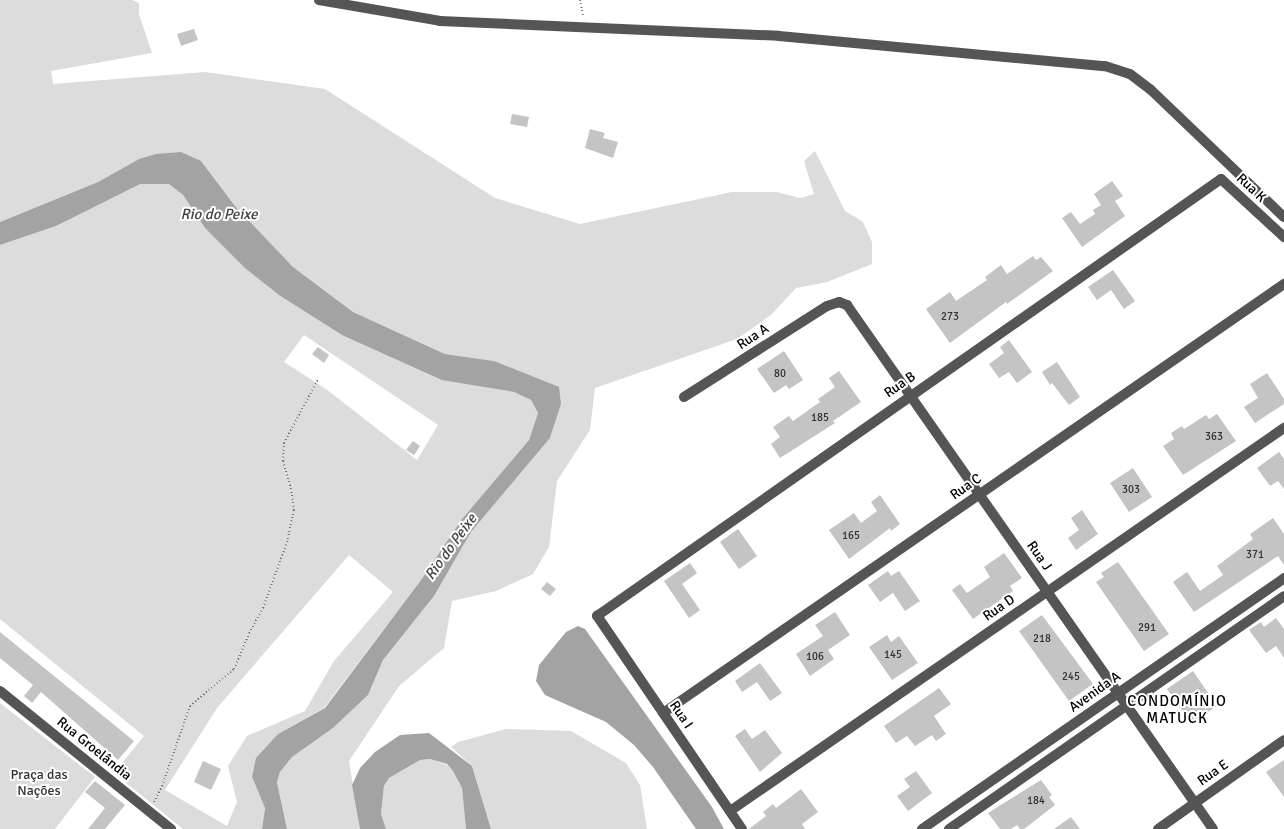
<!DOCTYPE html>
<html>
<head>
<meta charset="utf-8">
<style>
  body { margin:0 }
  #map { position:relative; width:1284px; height:829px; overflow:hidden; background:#fff; font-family:Signika,sans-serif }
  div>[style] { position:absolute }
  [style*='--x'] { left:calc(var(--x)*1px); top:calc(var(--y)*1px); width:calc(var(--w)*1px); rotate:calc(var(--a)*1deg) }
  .green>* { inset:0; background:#dcdcdc }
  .water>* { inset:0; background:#a3a3a3 }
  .building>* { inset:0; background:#c4c4c4 }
  .path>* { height:2px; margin-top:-1px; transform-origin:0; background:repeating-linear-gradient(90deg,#777 0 1px,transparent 0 3.5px) }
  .minor>* { height:10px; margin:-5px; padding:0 5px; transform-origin:5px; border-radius:5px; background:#555 }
  .tertiary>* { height:10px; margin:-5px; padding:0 5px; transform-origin:5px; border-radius:5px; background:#555 }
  span { translate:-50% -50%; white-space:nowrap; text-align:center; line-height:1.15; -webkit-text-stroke:4px #fff; paint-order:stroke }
  .number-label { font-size:11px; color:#313131 }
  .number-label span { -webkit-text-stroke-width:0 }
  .street-label { font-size:14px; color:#000 }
  .park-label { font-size:14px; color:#333 }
  .water-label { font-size:15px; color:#444; font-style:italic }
  .neighbourhood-label { font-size:15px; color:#000; letter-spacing:1px }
</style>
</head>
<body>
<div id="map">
  <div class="green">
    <i style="clip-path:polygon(0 0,132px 0,139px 3px,139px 14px,152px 53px,51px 71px,53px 84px,205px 72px,325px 89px,495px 198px,580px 224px,732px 192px,777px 192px,800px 198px,814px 194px,804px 161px,815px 151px,845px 211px,863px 222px,872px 242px,872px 264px,827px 282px,796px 288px,771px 315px,737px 339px,595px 388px,590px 430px,557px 481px,549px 547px,533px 574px,496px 591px,452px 601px,444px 648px,399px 686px,349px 761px,360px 829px,287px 829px,277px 781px,280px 772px,292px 757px,333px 728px,368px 695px,383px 660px,434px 596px,471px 532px,550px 438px,561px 404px,494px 361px,445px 354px,353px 312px,293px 267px,235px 206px,201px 161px,139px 159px,98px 182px,0 222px)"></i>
    <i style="clip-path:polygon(evenodd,140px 183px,169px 184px,183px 195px,205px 228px,271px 289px,342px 335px,487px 387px,514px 392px,531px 400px,538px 413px,529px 440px,462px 519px,421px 580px,324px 708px,278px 734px,252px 777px,265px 808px,262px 829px,183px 829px,114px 773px,144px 736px,0 619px,0 245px,56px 226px,140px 183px,304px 335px,438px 425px,417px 460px,326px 389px,284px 362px,304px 335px,140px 183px,349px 555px,393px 592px,334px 661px,305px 711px,247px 736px,228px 766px,237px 802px,227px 826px,165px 790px,217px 708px,349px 555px)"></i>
    <i style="clip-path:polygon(0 703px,95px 777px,55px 829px,0 829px)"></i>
    <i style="clip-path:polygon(506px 729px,571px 731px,626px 763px,640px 785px,647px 829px,491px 829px,472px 766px,451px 747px,458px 742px)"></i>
    <i style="clip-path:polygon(430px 759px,447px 765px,453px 771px,462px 788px,466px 829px,386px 829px,381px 814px,384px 786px,389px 778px,420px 760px)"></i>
  </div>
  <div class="water">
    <i style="clip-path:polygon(181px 152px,201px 161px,235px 206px,293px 267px,353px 312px,445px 354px,494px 361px,559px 387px,561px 404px,550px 438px,471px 532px,434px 596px,383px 660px,368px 695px,333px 728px,292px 757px,280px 772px,277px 782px,287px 829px,262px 829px,265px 808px,252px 777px,256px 758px,278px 734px,325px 708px,421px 580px,462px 519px,529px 440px,538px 413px,531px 400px,514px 392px,442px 380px,342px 335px,279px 295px,245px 268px,205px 228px,183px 195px,169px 184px,140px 184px,56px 226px,0 245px,0 222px,98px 182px,139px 159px,156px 154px)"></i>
    <i style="clip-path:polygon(578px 626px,585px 629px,712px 807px,724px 829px,696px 829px,653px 767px,634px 745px,606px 722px,545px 695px,536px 681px,539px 665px,566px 632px)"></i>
    <i style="clip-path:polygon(429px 733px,472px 766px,491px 829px,466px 829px,462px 788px,453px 771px,447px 764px,430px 759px,420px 760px,389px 778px,384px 786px,381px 814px,386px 829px,360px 829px,352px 785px,360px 768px,375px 752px,400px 735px)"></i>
  </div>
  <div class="building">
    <i style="clip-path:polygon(194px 29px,198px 40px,181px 46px,177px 34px)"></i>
    <i style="clip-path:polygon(512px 114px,529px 117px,527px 127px,510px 124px)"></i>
    <i style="clip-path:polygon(590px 129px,605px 133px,603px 138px,618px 142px,613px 158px,585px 148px)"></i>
    <i style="clip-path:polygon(1112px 181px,1123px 196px,1115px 201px,1125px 216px,1082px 247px,1062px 218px,1071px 212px,1080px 224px,1095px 214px,1093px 210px,1101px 205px,1094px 194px)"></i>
    <i style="clip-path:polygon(1033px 256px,1036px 260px,1041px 257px,1053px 271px,1007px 304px,1006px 302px,950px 343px,926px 309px,950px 292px,956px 301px,987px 280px,985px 277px,1001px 265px,1007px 274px)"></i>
    <i style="clip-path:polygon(1113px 270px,1135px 301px,1124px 309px,1111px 290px,1097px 300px,1088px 287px)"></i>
    <i style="clip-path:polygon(1009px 340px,1032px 372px,1017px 383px,1009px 372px,999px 378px,989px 364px,1004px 353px,1000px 347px)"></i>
    <i style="clip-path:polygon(318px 347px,329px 355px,324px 363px,312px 354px)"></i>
    <i style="clip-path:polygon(784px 351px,803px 380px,789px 389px,786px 385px,774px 393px,757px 369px)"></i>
    <i style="clip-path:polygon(1057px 362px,1080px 397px,1069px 405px,1052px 383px,1050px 385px,1042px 372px)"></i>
    <i style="clip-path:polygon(839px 371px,861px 402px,833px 421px,835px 423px,780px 458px,771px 444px,780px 437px,773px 427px,789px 416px,793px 421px,820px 402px,818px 399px,835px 387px,829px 378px)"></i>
    <i style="clip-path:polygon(1267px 373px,1284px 399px,1284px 404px,1255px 423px,1244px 407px,1258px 398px,1250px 384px)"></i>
    <i style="clip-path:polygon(1217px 414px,1236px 441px,1183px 475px,1163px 446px,1174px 439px,1171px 433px,1182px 426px,1184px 429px,1206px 415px,1209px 419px)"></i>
    <i style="clip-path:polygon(413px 441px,420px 446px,414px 455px,406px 450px)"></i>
    <i style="clip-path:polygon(1279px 452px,1284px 459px,1284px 489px,1278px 481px,1270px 486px,1257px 468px)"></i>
    <i style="clip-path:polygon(1133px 468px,1152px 497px,1129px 512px,1110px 483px)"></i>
    <i style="clip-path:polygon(880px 495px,900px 524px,891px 531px,890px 528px,849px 559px,829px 530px,854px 513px,861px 523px,877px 511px,871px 502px)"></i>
    <i style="clip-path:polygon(1082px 510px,1098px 534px,1076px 550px,1068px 538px,1079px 530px,1071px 518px)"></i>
    <i style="clip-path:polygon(1273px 518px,1284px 534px,1284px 565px,1278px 556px,1194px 612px,1173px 582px,1187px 572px,1200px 591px,1223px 575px,1217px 566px,1253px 539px,1250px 534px)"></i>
    <i style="clip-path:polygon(738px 529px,757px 556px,739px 569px,720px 542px)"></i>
    <i style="clip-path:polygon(1004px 553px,1022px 578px,1010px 586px,1013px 591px,973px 619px,952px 590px,960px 584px,967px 593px,990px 577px,984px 567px)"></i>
    <i style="clip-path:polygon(1118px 562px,1169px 634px,1144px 651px,1096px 582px,1104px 577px,1101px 573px)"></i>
    <i style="clip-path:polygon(690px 563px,697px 573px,682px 584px,700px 610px,689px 618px,664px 581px)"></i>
    <i style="clip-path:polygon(888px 571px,891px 576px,899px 571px,920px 601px,905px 611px,893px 593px,880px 602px,868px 585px)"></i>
    <i style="clip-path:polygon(547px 582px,556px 589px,550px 596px,541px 589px)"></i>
    <i style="clip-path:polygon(835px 612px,850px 635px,828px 650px,834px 659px,810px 676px,796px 654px,823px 636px,815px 625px)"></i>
    <i style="clip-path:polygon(1042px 615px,1093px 684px,1069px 701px,1019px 631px)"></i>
    <i style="clip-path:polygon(1276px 618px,1284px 629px,1284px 658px,1276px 646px,1266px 653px,1249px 630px,1261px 622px,1264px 627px)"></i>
    <i style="clip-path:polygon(0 632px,134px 741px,118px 760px,41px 692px,32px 703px,24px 696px,33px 685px,0 658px)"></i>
    <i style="clip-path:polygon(887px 635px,891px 642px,899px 636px,918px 663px,892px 680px,869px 647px)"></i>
    <i style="clip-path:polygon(760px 663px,782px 693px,770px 701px,757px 682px,742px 692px,735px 681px)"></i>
    <i style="clip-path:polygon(1193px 671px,1217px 706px,1191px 723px,1167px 689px)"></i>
    <i style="clip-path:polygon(939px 688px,951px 704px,934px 716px,946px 734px,936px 741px,932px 735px,915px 746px,907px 736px,896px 743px,884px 726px)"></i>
    <i style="clip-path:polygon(745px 729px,752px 739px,765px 730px,782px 753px,760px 772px,735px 736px)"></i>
    <i style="clip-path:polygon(1284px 760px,1284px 797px,1266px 772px)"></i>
    <i style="clip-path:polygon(203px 761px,221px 769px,211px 790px,194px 782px)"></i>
    <i style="clip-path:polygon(916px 771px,932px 793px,908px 811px,897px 796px,910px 787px,904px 779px)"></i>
    <i style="clip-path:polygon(1041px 780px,1052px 795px,1049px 797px,1055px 805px,1024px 829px,1020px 829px,1017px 825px,1011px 829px,1000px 829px,988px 813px)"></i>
    <i style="clip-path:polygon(95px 781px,125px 805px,105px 829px,88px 829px,105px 808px,85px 792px)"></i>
    <i style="clip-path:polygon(801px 789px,818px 812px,802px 824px,805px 829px,749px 829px,766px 816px,763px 812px,773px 804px,776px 808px)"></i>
    <i style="clip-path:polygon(1071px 817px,1080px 829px,1054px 829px)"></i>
  </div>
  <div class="path">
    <i style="--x:580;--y:0;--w:16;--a:79"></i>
    <i style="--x:154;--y:802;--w:18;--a:-63"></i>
    <i style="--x:162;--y:786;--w:85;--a:-70.7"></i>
    <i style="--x:190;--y:706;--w:57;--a:-40.1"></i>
    <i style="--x:234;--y:669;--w:39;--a:-67"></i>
    <i style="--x:249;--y:633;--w:29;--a:-61"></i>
    <i style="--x:263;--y:608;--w:70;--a:-70"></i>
    <i style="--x:287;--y:542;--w:33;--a:-78"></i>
    <i style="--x:294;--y:510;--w:21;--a:-98"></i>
    <i style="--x:291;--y:489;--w:29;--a:-106"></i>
    <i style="--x:283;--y:461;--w:18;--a:-87"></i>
    <i style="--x:284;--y:443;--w:72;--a:-62"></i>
  </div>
  <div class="minor">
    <i style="--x:684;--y:397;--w:169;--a:-32.5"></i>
    <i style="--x:827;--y:306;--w:13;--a:-18"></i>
    <i style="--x:839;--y:302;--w:9;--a:21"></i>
    <i style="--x:847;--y:305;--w:639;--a:55.07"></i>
    <i style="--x:0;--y:691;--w:220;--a:38.9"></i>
    <i style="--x:663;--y:713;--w:755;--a:-34.64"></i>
    <i style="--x:730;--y:811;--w:674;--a:-34.66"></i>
    <i style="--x:742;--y:829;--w:258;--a:-124.2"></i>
    <i style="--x:597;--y:616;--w:762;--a:-35"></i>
    <i style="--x:1221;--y:179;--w:86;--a:42.6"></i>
    <i style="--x:922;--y:829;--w:441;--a:-34.7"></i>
    <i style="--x:949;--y:829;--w:408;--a:-34.8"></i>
    <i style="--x:1158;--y:829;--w:154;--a:-35.2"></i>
  </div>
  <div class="tertiary">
    <i style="--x:319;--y:0;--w:123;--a:9.8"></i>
    <i style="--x:440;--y:21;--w:339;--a:2.5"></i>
    <i style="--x:779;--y:36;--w:327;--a:5.3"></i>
    <i style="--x:1105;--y:66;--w:26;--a:18"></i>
    <i style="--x:1130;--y:74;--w:26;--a:37"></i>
    <i style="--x:1151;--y:90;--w:184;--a:43.7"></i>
  </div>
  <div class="number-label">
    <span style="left:950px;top:317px">273</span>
    <span style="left:780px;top:374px">80</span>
    <span style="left:820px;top:418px">185</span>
    <span style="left:1214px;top:437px">363</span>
    <span style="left:1131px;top:490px">303</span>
    <span style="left:851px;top:536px">165</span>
    <span style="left:1255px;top:555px">371</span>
    <span style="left:1147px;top:628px">291</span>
    <span style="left:1042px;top:639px">218</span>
    <span style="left:893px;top:655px">145</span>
    <span style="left:815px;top:657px">106</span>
    <span style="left:1071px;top:677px">245</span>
    <span style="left:1036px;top:801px">184</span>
  </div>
  <div class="street-label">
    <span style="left:1251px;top:188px;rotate:43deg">Rua K</span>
    <span style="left:753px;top:337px;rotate:-33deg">Rua A</span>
    <span style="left:900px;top:385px;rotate:-35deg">Rua B</span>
    <span style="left:966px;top:487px;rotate:-35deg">Rua C</span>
    <span style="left:1039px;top:556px;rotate:55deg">Rua J</span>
    <span style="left:999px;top:608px;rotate:-35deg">Rua D</span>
    <span style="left:1095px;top:692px;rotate:-35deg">Avenida A</span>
    <span style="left:681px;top:715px;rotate:56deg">Rua I</span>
    <span style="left:94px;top:749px;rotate:39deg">Rua Groelândia</span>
    <span style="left:1213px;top:773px;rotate:-35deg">Rua E</span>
  </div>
  <div class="park-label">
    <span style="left:39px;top:783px">Praça das<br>Nações</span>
  </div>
  <div class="water-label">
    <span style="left:219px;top:215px">Rio do Peixe</span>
    <span style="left:451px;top:547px;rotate:-54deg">Rio do Peixe</span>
  </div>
  <div class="neighbourhood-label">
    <span style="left:1177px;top:710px">CONDOMÍNIO<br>MATUCK</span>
  </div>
</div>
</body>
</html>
